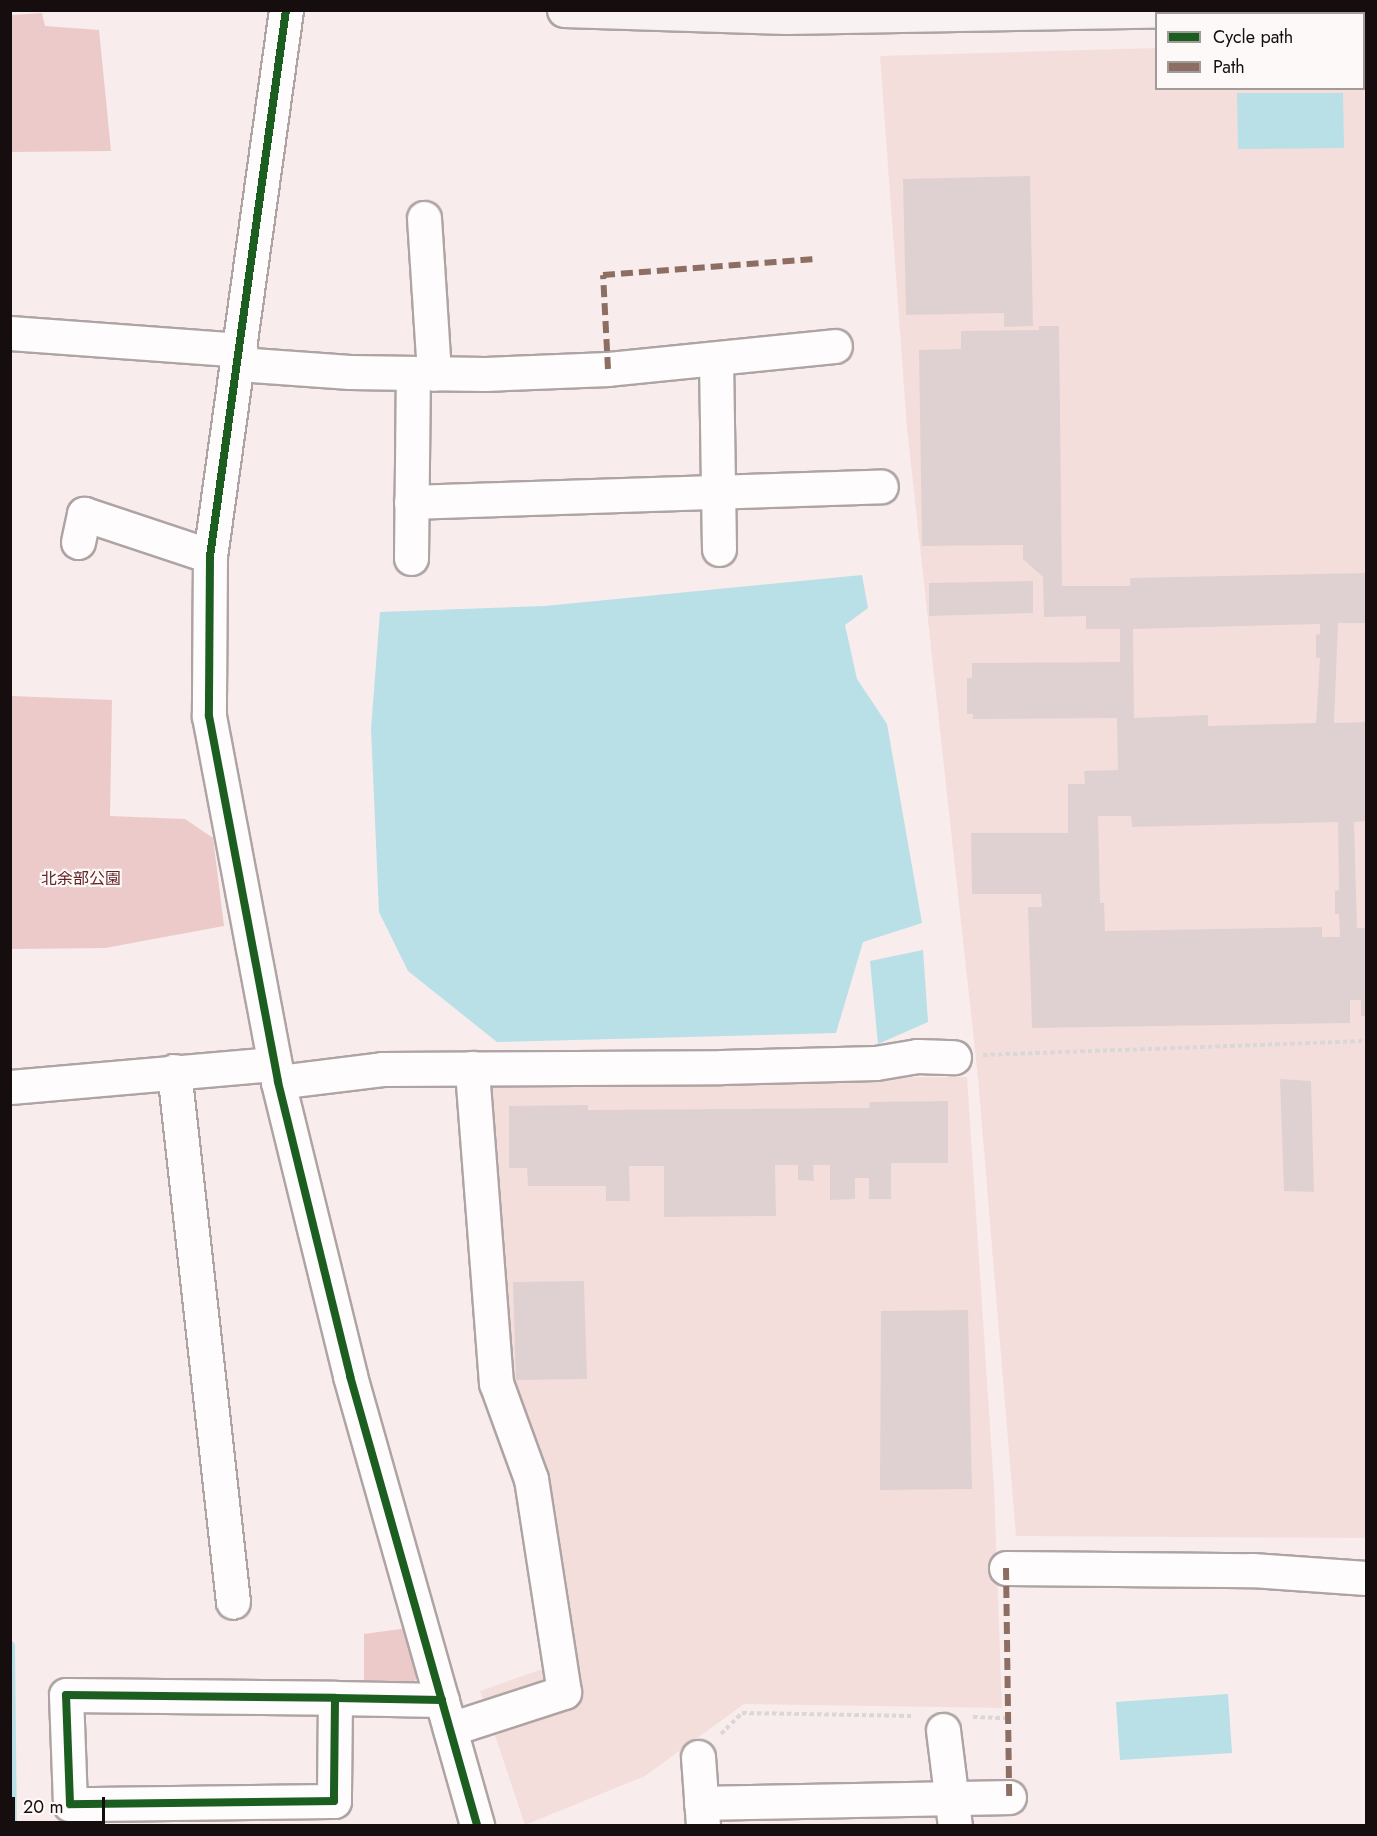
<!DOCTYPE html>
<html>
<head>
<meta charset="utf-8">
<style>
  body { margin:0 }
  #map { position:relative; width:1377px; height:1836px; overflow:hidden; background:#f9ecec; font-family:Jost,"Noto Sans JP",sans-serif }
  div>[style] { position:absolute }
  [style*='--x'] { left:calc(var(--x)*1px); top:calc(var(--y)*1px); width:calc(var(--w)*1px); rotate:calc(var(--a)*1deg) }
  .built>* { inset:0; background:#f4dedc }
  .green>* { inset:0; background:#ebcac9 }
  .water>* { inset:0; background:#b9dfe7 }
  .stream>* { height:9px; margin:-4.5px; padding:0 4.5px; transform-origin:4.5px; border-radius:4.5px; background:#b9dfe7 }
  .building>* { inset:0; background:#dfd1d1 }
  .path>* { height:4px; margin-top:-2px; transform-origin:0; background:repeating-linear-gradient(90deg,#dad7d7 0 4.5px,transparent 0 7.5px) }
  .roads { filter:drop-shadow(2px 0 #aea4a4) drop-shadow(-2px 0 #aea4a4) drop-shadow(0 2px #aea4a4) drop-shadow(0 -2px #aea4a4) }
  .minor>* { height:33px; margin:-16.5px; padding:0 16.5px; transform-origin:16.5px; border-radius:16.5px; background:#fefcfc }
  .major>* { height:33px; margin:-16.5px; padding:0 16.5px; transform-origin:16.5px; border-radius:16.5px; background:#f8f2f2 }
  .quiet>* { height:6px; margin-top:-3px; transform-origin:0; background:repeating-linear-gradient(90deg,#8d6e63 0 12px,transparent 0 18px) }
  .cycleway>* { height:8px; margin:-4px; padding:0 4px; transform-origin:4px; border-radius:4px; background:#1b5e20 }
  span { translate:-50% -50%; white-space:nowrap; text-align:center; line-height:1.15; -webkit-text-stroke:4.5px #fef9f9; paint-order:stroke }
  .park-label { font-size:16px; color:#652427 }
  .frame { position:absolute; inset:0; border:12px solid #160e0e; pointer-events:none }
  .legend { position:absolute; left:1155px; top:12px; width:210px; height:78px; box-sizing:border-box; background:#fef9f9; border:2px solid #a19b9b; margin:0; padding:8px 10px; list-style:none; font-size:18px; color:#160e0e }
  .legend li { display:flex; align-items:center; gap:12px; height:30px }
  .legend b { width:30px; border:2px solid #a19b9b }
  .scale { position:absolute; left:12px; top:1797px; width:93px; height:27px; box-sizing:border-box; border:3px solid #160e0e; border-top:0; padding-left:8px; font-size:18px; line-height:21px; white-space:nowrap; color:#160e0e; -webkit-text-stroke:4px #fef9f9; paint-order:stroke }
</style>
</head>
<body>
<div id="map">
  <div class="built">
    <i style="clip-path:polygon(1364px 43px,1366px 43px,1366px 1538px,1016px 1536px,978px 1078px,907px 428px,880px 56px,1156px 48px,1156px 88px,1364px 88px)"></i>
    <i style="clip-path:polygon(967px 1077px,994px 1487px,1002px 1708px,744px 1704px,645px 1776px,525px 1825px,480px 1691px,545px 1668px,473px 1089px,498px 1079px)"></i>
  </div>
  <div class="green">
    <i style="clip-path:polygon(42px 13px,45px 26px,99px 30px,111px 151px,11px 152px,11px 15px)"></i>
    <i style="clip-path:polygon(11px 696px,112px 700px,110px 816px,185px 819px,213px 838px,224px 926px,105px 948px,11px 949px)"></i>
    <i style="clip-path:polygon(408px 1628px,420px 1674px,413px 1683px,364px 1684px,364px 1634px)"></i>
  </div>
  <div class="water">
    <i style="clip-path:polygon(1237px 93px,1343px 93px,1344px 148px,1238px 149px)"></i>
    <i style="clip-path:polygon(862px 575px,868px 608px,845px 625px,857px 679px,887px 724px,922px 923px,863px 942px,836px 1033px,497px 1042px,408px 971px,379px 912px,371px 729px,380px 612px,545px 606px)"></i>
    <i style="clip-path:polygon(923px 950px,928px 1022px,878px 1044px,870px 961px)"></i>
    <i style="clip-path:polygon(1228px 1694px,1232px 1753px,1120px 1760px,1116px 1702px)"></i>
  </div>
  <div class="stream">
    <i style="--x:10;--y:1645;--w:181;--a:89.4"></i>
  </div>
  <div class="building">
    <i style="clip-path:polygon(1030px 176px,1033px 326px,1004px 327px,1004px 313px,906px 315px,903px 179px)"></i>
    <i style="clip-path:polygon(evenodd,1039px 326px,1059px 326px,1062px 586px,1130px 586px,1130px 578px,1366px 573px,1366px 623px,1338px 623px,1334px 723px,1366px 722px,1366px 821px,1354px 822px,1357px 928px,1366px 928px,1366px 1016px,1361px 1016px,1361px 1000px,1350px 1000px,1350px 1023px,1032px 1028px,1028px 907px,1042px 907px,1041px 894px,972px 894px,971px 833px,1068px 833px,1068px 784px,1085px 784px,1084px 771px,1118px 770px,1117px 718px,973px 719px,973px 714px,967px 714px,967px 678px,972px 678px,972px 663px,1120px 662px,1120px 629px,1086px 629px,1086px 616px,1044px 617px,1043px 577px,1023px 559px,1023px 545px,922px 546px,919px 350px,961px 349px,961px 331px,1039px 330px,1039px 326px,1320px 624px,1320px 634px,1316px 635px,1316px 658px,1320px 658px,1316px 723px,1208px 726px,1208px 715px,1134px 718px,1133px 629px,1320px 624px,1039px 326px,1098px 816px,1131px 816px,1132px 827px,1338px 822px,1339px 890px,1335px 891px,1335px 914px,1339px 914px,1340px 937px,1322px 937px,1322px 927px,1105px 931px,1104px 903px,1100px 903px,1098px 816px)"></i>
    <i style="clip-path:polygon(1033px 581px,1033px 613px,929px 616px,929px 583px)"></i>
    <i style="clip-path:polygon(1280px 1079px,1311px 1081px,1314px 1192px,1284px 1191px)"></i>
    <i style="clip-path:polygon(948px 1101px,948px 1163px,891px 1163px,891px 1199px,869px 1199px,869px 1178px,855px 1178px,855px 1199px,830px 1200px,830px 1165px,813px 1165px,814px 1181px,798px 1180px,798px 1165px,775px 1165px,776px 1216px,664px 1217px,664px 1166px,629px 1166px,630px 1201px,606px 1201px,606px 1186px,528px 1186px,527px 1168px,509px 1168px,509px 1106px,588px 1105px,588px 1110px,869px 1108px,870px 1102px)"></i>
    <i style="clip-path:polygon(584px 1281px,587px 1379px,516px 1380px,513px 1282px)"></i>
    <i style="clip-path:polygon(968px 1310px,972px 1489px,880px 1490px,881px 1311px)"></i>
  </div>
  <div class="path">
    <i style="--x:983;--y:1055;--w:383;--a:-2.1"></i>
    <i style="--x:973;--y:1717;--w:35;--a:2"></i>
    <i style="--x:721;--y:1734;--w:30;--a:-45"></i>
    <i style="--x:742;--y:1713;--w:172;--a:1"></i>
  </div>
  <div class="roads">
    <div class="minor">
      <i style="--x:286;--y:10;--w:551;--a:97.92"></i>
      <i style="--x:210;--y:556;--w:160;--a:90.4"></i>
      <i style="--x:209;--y:716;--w:372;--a:79.3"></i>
      <i style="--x:278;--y:1082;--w:303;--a:76.2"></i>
      <i style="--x:350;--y:1376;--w:468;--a:74.2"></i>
      <i style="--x:424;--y:218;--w:156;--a:86.3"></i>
      <i style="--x:10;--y:333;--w:231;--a:4.2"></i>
      <i style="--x:716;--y:359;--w:190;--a:89.1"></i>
      <i style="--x:238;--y:364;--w:112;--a:4.1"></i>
      <i style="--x:350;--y:372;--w:135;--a:0.8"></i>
      <i style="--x:485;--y:374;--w:123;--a:-2.3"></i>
      <i style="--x:608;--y:369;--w:228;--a:-5.8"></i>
      <i style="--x:411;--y:502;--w:470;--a:-1.9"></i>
      <i style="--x:78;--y:542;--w:29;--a:-78"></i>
      <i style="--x:84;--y:514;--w:133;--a:18.4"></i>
      <i style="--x:411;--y:558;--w:185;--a:-89.4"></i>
      <i style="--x:174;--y:1071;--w:534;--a:83.66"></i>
      <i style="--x:278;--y:1082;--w:105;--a:-7.1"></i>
      <i style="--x:382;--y:1069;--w:339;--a:-0.3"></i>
      <i style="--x:721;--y:1067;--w:155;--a:-1.5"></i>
      <i style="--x:876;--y:1063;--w:42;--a:-9.7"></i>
      <i style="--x:917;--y:1056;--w:37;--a:2"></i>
      <i style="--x:10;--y:1087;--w:265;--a:-5"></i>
      <i style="--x:1006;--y:1568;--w:246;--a:0.5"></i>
      <i style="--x:1252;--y:1570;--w:114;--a:4"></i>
      <i style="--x:335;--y:1698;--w:103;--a:90.6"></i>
      <i style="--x:334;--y:1801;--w:264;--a:179.3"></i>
      <i style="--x:70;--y:1804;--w:109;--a:-92.1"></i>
      <i style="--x:66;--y:1695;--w:269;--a:0.6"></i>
      <i style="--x:335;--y:1698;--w:107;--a:1.1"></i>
      <i style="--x:450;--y:1729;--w:120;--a:-18"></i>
      <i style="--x:564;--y:1692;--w:216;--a:-98.8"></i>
      <i style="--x:531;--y:1479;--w:102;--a:-110"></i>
      <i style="--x:496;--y:1383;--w:316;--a:-94.4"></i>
      <i style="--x:943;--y:1730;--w:97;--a:82.9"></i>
      <i style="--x:698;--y:1757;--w:68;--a:85.8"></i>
      <i style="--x:701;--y:1803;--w:308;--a:-1.1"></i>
    </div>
    <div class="major">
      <i style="--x:564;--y:10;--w:222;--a:1.8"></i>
      <i style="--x:786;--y:17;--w:389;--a:-1"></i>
    </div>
  </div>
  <div class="quiet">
    <i style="--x:608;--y:369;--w:94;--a:-93"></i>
    <i style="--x:603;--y:275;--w:216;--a:-4.3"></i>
    <i style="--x:1006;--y:1568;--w:229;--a:89.2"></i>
  </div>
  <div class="cycleway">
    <i style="--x:286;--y:10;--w:551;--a:97.92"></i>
    <i style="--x:210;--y:556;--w:160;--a:90.4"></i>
    <i style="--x:209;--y:716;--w:372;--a:79.3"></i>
    <i style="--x:278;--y:1082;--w:303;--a:76.2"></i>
    <i style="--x:350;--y:1376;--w:468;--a:74.2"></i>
    <i style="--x:335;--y:1698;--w:103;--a:90.6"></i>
    <i style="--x:334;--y:1801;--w:264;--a:179.3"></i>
    <i style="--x:70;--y:1804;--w:109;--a:-92.1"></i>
    <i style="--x:66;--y:1695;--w:269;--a:0.6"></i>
    <i style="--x:335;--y:1698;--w:107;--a:1.1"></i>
  </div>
  <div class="park-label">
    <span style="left:81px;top:879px">北余部公園</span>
  </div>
  <div class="frame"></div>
  <ul class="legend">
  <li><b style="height:8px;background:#1b5e20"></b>Cycle path</li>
  <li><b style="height:8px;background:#8d6e63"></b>Path</li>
  </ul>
  <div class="scale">20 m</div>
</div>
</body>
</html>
